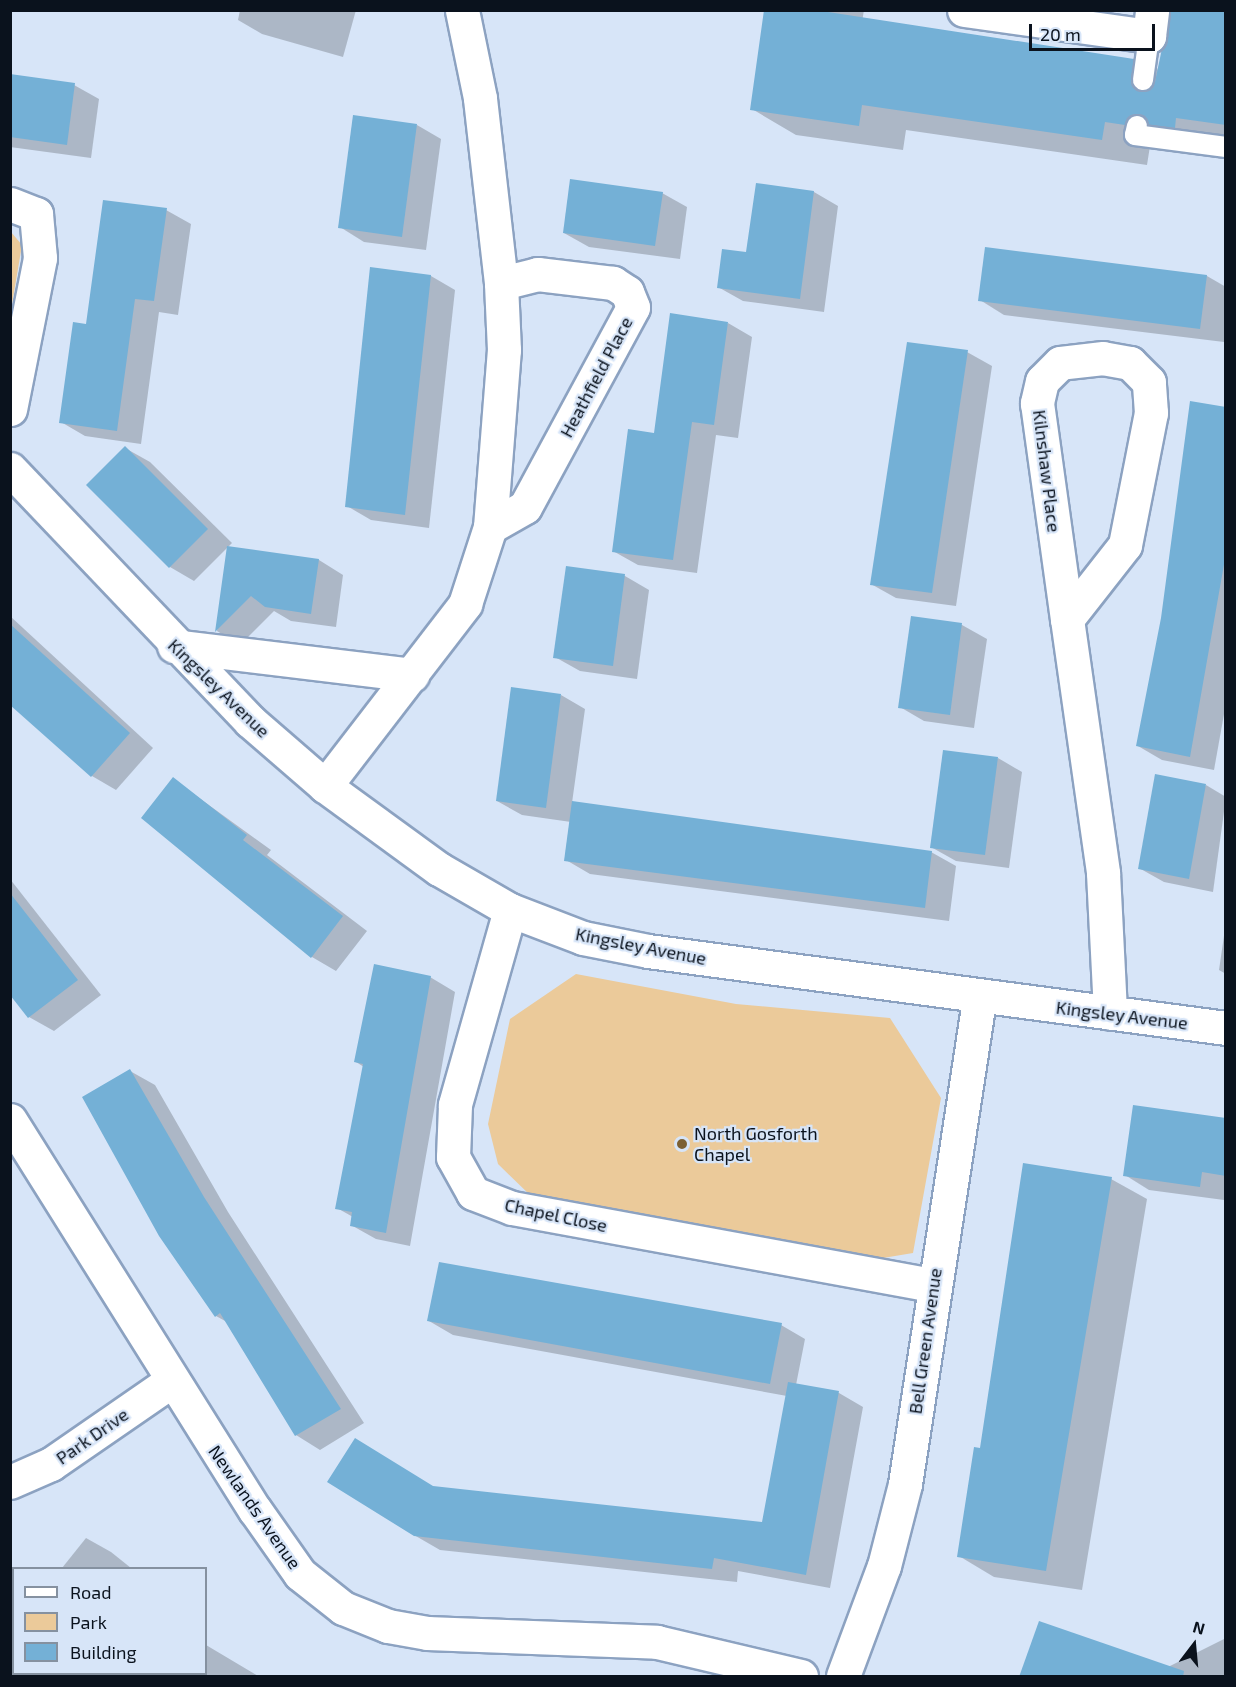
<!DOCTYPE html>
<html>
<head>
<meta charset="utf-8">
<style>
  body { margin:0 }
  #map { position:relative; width:1236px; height:1687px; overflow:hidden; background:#d7e5f8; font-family:"Exo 2",sans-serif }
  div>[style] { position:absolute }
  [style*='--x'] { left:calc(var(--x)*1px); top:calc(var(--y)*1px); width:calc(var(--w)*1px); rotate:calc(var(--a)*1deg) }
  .green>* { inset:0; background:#ebca9a }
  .shadow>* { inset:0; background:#0003 }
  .building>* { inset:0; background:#74b0d6 }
  .roads { filter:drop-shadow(2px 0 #8ca2c1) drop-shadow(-2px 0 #8ca2c1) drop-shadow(0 2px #8ca2c1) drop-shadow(0 -2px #8ca2c1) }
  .lane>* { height:20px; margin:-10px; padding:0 10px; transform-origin:10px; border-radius:10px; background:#fff }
  .street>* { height:33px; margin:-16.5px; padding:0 16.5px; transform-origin:16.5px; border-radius:16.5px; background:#fff }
  .dots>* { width:16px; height:16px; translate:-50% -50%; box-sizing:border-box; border:3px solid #d7e5f8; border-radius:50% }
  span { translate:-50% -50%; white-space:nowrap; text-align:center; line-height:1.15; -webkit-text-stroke:4.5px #d7e5f8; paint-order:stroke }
  .street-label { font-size:18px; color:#0a121d }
  .poi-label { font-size:18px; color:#0a121d }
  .left { translate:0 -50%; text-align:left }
  .frame { position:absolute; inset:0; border:12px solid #0a121d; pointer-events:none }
  .legend { position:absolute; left:12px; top:1567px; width:195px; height:108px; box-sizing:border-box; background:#d7e5f8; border:2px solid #8591a0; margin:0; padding:8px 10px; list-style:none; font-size:18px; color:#0a121d }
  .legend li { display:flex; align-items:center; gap:12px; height:30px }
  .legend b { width:30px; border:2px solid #8591a0 }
  .north { position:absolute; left:1164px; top:1615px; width:60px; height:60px; -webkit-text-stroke:4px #d7e5f8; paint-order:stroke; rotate:16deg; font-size:16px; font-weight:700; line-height:24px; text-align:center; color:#0a121d }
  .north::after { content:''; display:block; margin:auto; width:21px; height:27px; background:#0a121d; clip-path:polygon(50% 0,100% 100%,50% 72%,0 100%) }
  .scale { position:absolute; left:1029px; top:24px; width:126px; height:27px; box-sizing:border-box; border:3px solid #0a121d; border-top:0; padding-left:8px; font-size:18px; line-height:21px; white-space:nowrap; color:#0a121d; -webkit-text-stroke:4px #d7e5f8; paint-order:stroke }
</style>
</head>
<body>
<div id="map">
  <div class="green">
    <i style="clip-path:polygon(11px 232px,22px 245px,11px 310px)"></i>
    <i style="clip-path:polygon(576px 974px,736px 1004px,890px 1018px,941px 1098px,913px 1253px,865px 1261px,533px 1198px,498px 1164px,488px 1124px,510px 1019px)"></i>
  </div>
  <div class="shadow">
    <i style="clip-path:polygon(240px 10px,356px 10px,343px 57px,262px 34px,238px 20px)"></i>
    <i style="clip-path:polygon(766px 10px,864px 10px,862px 22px,1133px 60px,1156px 73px,1169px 39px,1226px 10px,1226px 143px,1150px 146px,1147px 165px,906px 130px,903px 150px,796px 135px,752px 109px)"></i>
    <i style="clip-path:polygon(10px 76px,74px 85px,99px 99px,91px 158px,10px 147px)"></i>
    <i style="clip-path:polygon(417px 125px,441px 139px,426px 250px,364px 242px,340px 227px)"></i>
    <i style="clip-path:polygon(757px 184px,814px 192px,838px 206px,824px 312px,743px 301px,718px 287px,748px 254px)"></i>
    <i style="clip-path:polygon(662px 193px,687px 207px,680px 259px,589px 247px,564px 233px)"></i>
    <i style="clip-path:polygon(166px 210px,191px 224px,178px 315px,159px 312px,141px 444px,85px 436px,61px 422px,87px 326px)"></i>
    <i style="clip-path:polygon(371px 268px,431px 276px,455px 290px,429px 528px,371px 520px,347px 506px)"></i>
    <i style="clip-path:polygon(1207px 276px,1226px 287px,1224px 342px,1004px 315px,980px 300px)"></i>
    <i style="clip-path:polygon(728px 323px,752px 337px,738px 438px,716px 435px,697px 573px,638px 565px,613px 551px,655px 434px)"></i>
    <i style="clip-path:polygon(967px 352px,992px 366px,956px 606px,896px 598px,871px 584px)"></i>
    <i style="clip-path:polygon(1226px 408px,1226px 703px,1214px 770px,1162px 760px,1138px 746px)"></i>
    <i style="clip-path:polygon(125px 448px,150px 462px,232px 543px,194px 581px,170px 567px)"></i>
    <i style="clip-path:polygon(228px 548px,319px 560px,343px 575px,336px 627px,291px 621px,274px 611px,240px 645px,217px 631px)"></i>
    <i style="clip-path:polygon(567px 568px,625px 576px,649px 590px,637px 679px,580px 671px,555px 657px)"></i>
    <i style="clip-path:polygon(10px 616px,153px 748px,116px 790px,92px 776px,10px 698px)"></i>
    <i style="clip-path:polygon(912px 618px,962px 625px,987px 639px,974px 728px,924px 721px,900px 707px)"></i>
    <i style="clip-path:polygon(561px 695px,585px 709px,572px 803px,931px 852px,956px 866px,949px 921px,590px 874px,566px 860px,571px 822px,522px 815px,497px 801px)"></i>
    <i style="clip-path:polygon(998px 758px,1022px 772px,1009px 868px,956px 861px,931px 847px)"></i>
    <i style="clip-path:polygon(173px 779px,271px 850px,267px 855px,367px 931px,336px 971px,312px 957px)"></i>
    <i style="clip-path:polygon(1206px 785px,1226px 797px,1213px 892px,1164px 882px,1139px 868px)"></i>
    <i style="clip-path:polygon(10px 879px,101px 995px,54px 1031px,29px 1017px,10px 992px)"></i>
    <i style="clip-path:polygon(1226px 922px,1226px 974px,1219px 970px)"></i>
    <i style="clip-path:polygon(430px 977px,455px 992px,410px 1246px,376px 1239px,351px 1225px,353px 1217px,337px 1208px,364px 1067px,356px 1062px)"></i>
    <i style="clip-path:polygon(130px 1071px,155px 1085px,228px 1212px,364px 1423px,320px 1450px,296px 1435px,227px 1322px,216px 1316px)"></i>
    <i style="clip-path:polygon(1226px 1119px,1224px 1200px,1149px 1190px,1125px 1175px)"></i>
    <i style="clip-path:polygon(1111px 1179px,1147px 1199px,1082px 1590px,994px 1577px,959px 1556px,981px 1449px)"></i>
    <i style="clip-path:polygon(429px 1321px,781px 1325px,805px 1339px,796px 1385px,839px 1393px,863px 1407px,830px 1588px,738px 1571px,737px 1582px,440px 1550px,414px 1535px,435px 1488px,763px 1524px,787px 1396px,453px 1335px)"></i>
    <i style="clip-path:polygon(86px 1538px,111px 1552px,131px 1568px,62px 1568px)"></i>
    <i style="clip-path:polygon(1226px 1638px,1226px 1676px,1162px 1676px,1160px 1671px)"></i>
    <i style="clip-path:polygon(206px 1645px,258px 1676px,167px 1676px,206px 1674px)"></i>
  </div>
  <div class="building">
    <i style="clip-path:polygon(764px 10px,815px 10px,1134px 59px,1132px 84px,1142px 92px,1155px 82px,1170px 10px,1226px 10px,1226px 125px,1176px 118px,1175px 128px,1149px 125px,1134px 114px,1125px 125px,1105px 122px,1102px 140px,862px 105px,859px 126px,750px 110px)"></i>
    <i style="clip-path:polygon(10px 74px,75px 83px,67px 145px,10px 137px)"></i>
    <i style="clip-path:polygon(353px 115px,417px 124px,402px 237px,338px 228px)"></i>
    <i style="clip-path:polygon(570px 179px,663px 192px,655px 246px,563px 233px)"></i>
    <i style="clip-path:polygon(756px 183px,814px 191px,800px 299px,717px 288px,722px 249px,746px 252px)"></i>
    <i style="clip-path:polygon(103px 200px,167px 208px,154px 301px,135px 299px,117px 431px,59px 423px,73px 322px,86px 324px)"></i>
    <i style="clip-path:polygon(985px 247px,1207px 275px,1200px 329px,978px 301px)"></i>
    <i style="clip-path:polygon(370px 267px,431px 275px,405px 515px,345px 507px)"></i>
    <i style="clip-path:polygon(670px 313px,728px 322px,714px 425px,692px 422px,673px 560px,612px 552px,628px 429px,654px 433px)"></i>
    <i style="clip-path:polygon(907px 342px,968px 350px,932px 593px,870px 585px)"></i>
    <i style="clip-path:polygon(1190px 401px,1226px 407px,1226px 553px,1190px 757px,1136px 746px,1161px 618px)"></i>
    <i style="clip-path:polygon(125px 446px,208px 529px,169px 568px,86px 485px)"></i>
    <i style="clip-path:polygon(227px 546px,319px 559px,311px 614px,265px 607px,251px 596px,215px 632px)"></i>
    <i style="clip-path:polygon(566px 566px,625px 574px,613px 666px,553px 658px)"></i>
    <i style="clip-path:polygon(911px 616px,962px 623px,950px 715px,898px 708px)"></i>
    <i style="clip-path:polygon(10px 624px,130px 733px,91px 777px,10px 705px)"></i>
    <i style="clip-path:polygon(511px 687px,561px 694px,546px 808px,496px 801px)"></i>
    <i style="clip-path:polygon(943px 750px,998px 757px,985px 855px,930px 848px)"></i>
    <i style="clip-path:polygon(1155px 774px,1206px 784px,1189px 879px,1138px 869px)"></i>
    <i style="clip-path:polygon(173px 777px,247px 835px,243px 840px,343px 916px,311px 958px,141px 818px)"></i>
    <i style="clip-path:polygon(572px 801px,932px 851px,925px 908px,564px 861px)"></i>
    <i style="clip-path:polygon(10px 893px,78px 980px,28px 1018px,10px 995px)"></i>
    <i style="clip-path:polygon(374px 964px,431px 976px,386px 1233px,350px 1226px,352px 1212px,335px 1209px,363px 1064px,354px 1062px)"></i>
    <i style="clip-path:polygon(130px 1069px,204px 1197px,341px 1409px,295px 1436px,220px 1313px,215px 1317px,159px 1236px,82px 1097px)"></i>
    <i style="clip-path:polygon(1133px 1105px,1226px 1118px,1226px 1176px,1202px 1172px,1200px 1187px,1123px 1176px)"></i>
    <i style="clip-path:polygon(1023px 1163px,1112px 1177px,1046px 1571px,957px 1557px,974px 1447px,980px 1448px)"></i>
    <i style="clip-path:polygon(439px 1262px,782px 1323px,770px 1384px,427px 1321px)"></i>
    <i style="clip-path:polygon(788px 1382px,839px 1391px,806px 1575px,714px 1558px,712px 1569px,414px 1536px,327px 1482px,355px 1438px,433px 1486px,762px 1522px)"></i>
    <i style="clip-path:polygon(1039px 1621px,1184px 1671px,1183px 1677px,1019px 1677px)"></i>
  </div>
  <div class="roads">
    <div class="lane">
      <i style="--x:1143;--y:80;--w:44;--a:-82.2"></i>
      <i style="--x:1137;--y:126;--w:9;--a:103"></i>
      <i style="--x:1135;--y:135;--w:92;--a:7.5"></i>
    </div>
    <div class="street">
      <i style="--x:964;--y:10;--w:187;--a:8"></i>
      <i style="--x:1149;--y:36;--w:26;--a:-83"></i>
      <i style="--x:10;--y:204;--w:28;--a:21"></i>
      <i style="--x:36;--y:214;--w:44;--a:84.8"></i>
      <i style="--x:40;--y:258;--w:154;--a:101.2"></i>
      <i style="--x:10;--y:469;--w:348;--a:46.4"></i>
      <i style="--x:250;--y:721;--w:99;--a:40.9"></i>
      <i style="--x:325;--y:786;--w:141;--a:36.1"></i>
      <i style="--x:439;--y:869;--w:82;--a:30"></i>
      <i style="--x:510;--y:910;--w:78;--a:21"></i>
      <i style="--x:583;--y:938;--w:66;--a:11.3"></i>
      <i style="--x:648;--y:951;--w:583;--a:7.59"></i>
      <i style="--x:490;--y:527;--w:40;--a:-29.7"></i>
      <i style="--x:525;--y:507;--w:227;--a:-61.6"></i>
      <i style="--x:633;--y:307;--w:16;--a:-112"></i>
      <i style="--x:627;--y:292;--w:17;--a:-147"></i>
      <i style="--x:613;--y:283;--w:76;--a:-173.2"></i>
      <i style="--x:538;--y:274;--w:38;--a:166"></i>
      <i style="--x:1067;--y:619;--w:94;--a:-51.9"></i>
      <i style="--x:1125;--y:545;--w:135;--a:-78.9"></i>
      <i style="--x:1151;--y:413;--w:31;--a:-94"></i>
      <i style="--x:1149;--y:382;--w:27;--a:-135"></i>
      <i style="--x:1130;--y:363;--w:27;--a:-170"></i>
      <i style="--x:1103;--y:358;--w:43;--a:173.4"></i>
      <i style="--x:1060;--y:363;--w:25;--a:135"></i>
      <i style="--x:1042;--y:381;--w:23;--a:103"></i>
      <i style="--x:1037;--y:403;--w:218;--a:82.1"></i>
      <i style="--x:1067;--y:619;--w:257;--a:81.9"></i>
      <i style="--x:1103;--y:873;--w:140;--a:87.1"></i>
      <i style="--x:174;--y:646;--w:240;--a:6.9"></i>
      <i style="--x:325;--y:786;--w:230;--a:-52.4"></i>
      <i style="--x:465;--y:604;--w:81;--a:-72"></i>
      <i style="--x:490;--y:527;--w:178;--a:-85.5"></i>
      <i style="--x:504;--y:350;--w:67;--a:-92.6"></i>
      <i style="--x:501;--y:283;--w:186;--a:-96.5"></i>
      <i style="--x:480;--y:98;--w:90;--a:-101.6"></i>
      <i style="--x:510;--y:910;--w:203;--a:105.8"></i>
      <i style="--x:455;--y:1105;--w:52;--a:92.2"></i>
      <i style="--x:453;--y:1157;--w:41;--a:60.9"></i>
      <i style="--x:473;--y:1193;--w:42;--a:21"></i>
      <i style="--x:512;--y:1208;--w:427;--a:10.4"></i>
      <i style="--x:10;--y:1120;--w:461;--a:57.9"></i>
      <i style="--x:255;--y:1510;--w:78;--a:54.9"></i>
      <i style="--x:300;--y:1574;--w:55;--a:38.3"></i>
      <i style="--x:343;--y:1608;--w:48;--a:21.8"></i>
      <i style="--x:388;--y:1626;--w:40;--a:10"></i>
      <i style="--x:427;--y:1633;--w:230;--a:2.2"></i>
      <i style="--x:657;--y:1642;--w:148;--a:13.3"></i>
      <i style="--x:10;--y:1482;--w:45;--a:-23.7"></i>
      <i style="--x:51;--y:1464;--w:145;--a:-34.6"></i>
      <i style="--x:843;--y:1676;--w:117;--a:-69.6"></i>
      <i style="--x:884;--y:1566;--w:85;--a:-75.6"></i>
      <i style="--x:905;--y:1484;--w:491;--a:-81.3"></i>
    </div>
  </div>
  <div class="dots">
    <i style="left:682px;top:1144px;background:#7c6033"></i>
  </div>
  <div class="street-label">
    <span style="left:596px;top:377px;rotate:-62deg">Heathfield Place</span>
    <span style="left:1047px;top:471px;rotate:83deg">Kilnshaw Place</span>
    <span style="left:219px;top:688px;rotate:44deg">Kingsley Avenue</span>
    <span style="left:641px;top:946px;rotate:11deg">Kingsley Avenue</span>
    <span style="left:1122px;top:1015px;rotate:7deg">Kingsley Avenue</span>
    <span style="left:556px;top:1215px;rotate:12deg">Chapel Close</span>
    <span style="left:925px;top:1341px;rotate:-82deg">Bell Green Avenue</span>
    <span style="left:92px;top:1436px;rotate:-35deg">Park Drive</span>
    <span style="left:255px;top:1507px;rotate:55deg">Newlands Avenue</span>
  </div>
  <div class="poi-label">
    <span class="left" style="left:694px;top:1144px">North Gosforth<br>Chapel</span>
  </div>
  <div class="frame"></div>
  <ul class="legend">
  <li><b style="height:8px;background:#fff"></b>Road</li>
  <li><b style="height:16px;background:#ebca9a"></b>Park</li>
  <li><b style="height:16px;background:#74b0d6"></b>Building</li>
  </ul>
  <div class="north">N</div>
  <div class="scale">20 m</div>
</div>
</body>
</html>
